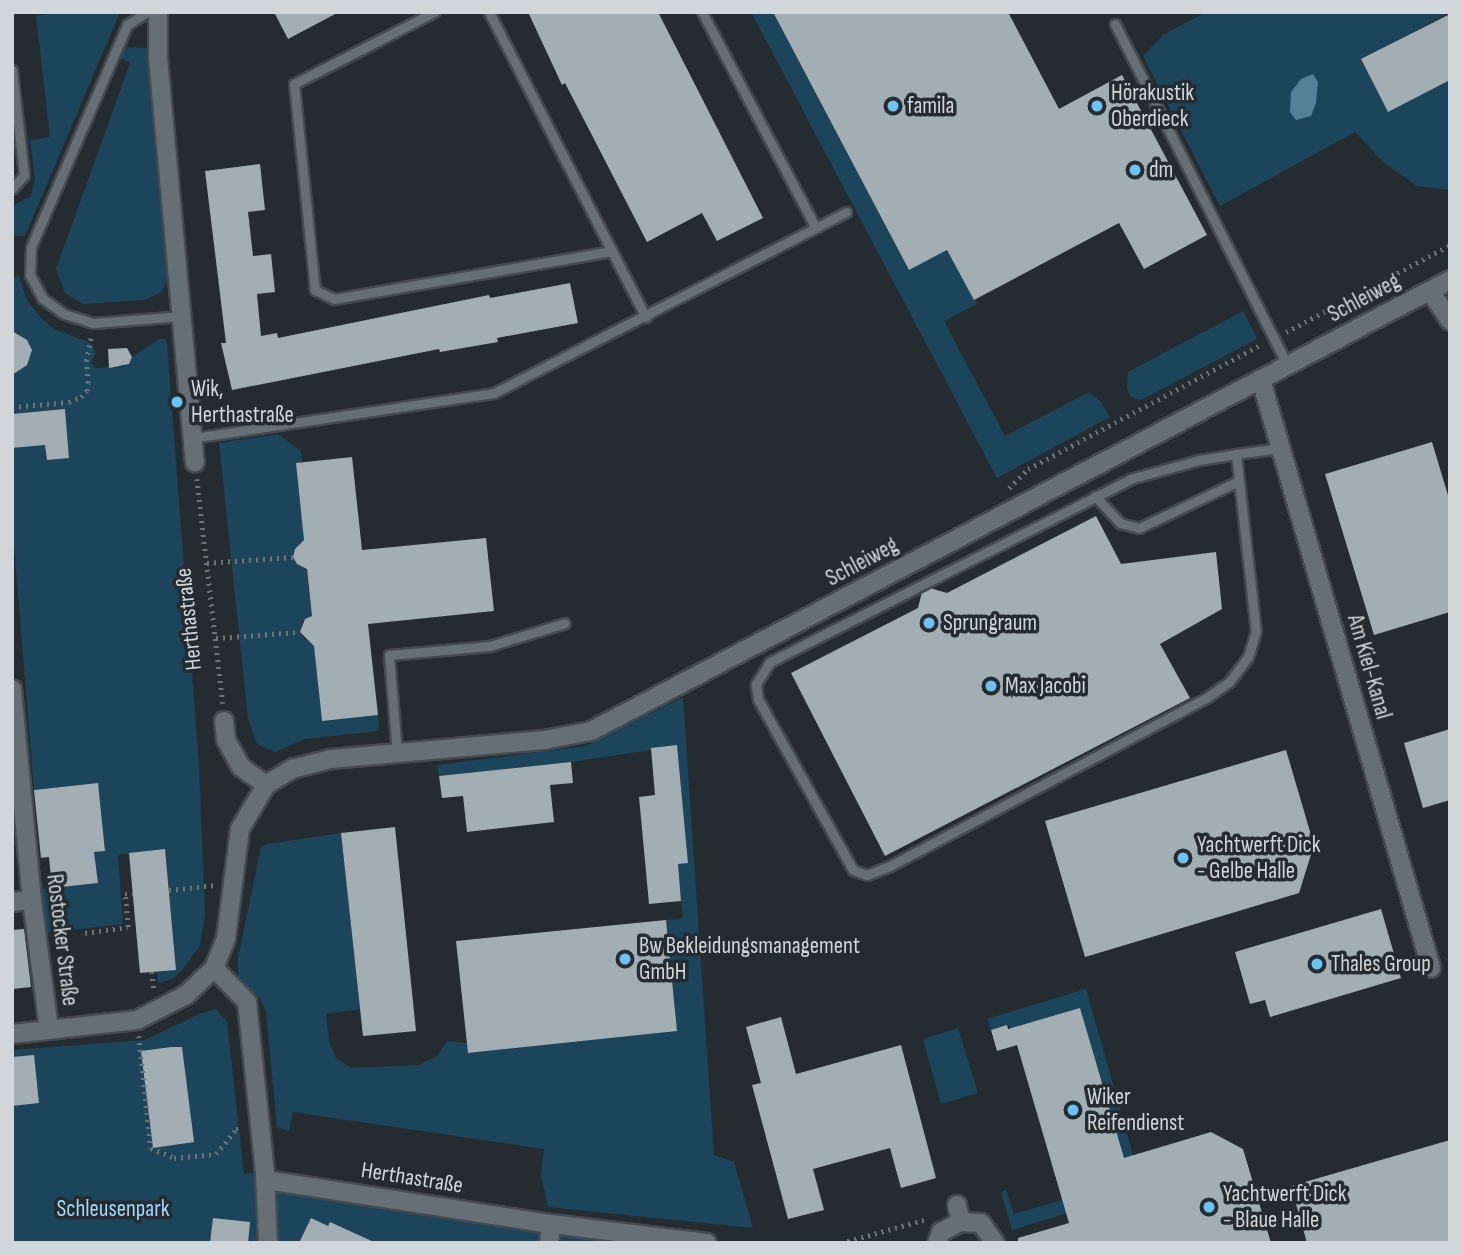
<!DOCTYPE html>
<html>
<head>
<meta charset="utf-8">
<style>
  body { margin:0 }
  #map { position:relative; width:1462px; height:1255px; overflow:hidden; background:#242c31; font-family:"Sofia Sans Condensed",sans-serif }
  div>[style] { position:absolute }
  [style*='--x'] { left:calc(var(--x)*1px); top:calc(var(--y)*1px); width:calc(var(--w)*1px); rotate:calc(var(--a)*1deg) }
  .green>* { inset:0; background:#1c455b }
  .water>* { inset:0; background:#56809a }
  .building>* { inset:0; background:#a3adb4 }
  .path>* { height:4.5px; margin-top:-2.25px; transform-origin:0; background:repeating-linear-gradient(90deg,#6d7478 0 2px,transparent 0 7px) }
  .roads { filter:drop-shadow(2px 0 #444a4f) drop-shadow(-2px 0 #444a4f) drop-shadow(0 2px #444a4f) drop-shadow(0 -2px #444a4f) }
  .lane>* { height:9px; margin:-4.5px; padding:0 4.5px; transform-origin:4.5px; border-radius:4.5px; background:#666f75 }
  .street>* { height:18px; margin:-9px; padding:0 9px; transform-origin:9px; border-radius:9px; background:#666f75 }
  .dots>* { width:19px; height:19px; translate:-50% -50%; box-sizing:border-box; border:4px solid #242c31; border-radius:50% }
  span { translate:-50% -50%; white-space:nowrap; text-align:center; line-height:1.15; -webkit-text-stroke:7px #242c31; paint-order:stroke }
  .poi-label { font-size:23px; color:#d0d6d9 }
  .left { translate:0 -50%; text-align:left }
  .street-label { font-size:23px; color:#d0d6d9 }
  .park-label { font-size:23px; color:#a1d7f9 }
  .frame { position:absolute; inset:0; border:14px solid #d0d6d9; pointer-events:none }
</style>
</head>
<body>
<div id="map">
  <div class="green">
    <i style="clip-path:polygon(60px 12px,120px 12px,25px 236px,12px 236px,12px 206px,31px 196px,35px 178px,30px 140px,50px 137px,36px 16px)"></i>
    <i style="clip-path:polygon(751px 12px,773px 12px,909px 270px,947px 250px,977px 304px,944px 321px,1005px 436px,1089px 392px,1101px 402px,1110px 417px,997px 478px)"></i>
    <i style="clip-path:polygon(1206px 12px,1450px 12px,1361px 60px,1388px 112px,1450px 80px,1450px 190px,1417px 186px,1383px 162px,1355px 132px,1220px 206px,1143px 56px,1163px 35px)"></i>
    <i style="clip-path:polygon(127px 47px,147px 48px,169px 273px,162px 292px,145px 300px,83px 304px,65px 293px,56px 269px,130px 63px,118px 56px)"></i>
    <i style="clip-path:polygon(19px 276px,27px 300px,40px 317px,54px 329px,93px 344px,95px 354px,91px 362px,95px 368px,125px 366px,132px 357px,159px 339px,165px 339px,167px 344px,199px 765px,205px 916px,200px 946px,182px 970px,173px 979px,158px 983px,157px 972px,176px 970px,165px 850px,118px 855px,123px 924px,45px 933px,41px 889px,97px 883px,94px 852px,105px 850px,98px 783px,34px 790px,12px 520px,12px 448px,45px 445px,47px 460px,69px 457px,65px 409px,12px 414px,12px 277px)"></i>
    <i style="clip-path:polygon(1243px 311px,1257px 339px,1141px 400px,1131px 397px,1127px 388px,1128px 372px)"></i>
    <i style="clip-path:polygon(278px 434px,301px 451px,302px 462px,296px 463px,305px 544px,295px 549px,293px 557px,306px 567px,312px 616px,304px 619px,300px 632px,304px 639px,314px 643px,322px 721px,378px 715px,379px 731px,305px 739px,275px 752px,257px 744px,248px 719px,219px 443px)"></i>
    <i style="clip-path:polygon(683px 697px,714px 1155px,734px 1162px,753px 1228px,548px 1207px,541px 1175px,544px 1149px,293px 1112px,289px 1131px,277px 1127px,266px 1012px,260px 998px,244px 988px,238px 976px,238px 958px,261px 847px,268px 844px,341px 833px,360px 1009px,326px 1014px,329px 1041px,336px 1058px,351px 1068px,419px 1065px,437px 1056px,447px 1041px,467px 1043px,468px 1053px,676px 1031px,666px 920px,683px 918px,678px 864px,688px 862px,677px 746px,571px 762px,439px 776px,437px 765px,586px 746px)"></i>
    <i style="clip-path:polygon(1086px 989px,1143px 1190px,1012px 1230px,1001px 1192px,1006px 1190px,1014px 1214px,1130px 1180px,1012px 1028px,1007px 1025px,991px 1030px,987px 1019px)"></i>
    <i style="clip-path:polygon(216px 1009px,227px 1022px,244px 1174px,265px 1172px,707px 1243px,12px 1243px,12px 1050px,145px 1040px,199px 1014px)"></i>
    <i style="clip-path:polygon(958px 1028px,978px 1093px,941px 1104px,923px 1039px)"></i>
  </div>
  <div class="water">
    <i style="clip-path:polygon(1313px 74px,1318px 82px,1316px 103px,1311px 116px,1296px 120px,1290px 112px,1291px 92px,1301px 79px)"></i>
  </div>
  <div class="building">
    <i style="clip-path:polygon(274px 12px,339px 12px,288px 39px)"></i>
    <i style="clip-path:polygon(528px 12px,658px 12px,763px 218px,717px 241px,702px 213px,647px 242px,565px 83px,562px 85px)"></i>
    <i style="clip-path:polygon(773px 12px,1008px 12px,1059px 109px,1122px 75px,1207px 235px,1144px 269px,1119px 223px,974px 300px,947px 250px,909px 270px)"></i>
    <i style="clip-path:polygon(1450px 14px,1450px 80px,1388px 112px,1361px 59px)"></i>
    <i style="clip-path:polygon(260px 164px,265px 210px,248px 212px,253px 256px,271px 254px,275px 292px,257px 294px,261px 336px,277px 333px,278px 338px,489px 295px,490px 298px,570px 283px,578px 323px,497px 338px,498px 342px,440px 352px,439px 349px,232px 390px,221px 343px,226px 343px,205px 171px)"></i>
    <i style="clip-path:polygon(12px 331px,27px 340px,32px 350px,27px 365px,12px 375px)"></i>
    <i style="clip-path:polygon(127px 348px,132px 357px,129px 364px,109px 368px,108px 349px)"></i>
    <i style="clip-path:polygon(65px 409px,69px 458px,47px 460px,45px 445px,12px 448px,12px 414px)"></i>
    <i style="clip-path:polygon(1432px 442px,1450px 502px,1450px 612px,1374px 635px,1325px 474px)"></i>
    <i style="clip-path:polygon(352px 457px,362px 550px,486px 538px,494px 611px,368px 624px,378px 715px,322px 721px,314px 646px,300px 632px,305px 619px,312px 616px,307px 569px,297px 564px,293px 557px,295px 549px,304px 540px,296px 463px)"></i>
    <i style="clip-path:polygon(1096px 516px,1121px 564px,1216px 552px,1222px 609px,1160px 644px,1190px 698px,885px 856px,791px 673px,918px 608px,922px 592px,930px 588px,947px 593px)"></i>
    <i style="clip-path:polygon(1450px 729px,1450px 800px,1423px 808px,1404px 743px)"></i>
    <i style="clip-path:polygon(677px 745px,688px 863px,678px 864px,681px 901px,649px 904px,639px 797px,655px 795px,651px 748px)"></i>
    <i style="clip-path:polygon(1286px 750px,1314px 845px,1299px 893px,1085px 957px,1045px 821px)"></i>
    <i style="clip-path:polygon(571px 762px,573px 783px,550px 785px,554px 822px,467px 832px,463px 796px,442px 798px,439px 776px)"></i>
    <i style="clip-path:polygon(98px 783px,105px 851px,94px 852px,98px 883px,52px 888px,49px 857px,41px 858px,34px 790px)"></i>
    <i style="clip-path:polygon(395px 827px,416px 1031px,363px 1036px,341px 833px)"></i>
    <i style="clip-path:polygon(165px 849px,176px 970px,140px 973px,129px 853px)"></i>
    <i style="clip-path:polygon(1381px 909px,1401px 978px,1270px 1017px,1265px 1000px,1250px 1004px,1235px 952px)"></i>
    <i style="clip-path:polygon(666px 920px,677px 1031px,468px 1053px,456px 941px)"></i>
    <i style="clip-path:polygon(24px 929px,31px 987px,12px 989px,12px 930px)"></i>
    <i style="clip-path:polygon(1080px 1008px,1124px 1158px,1211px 1132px,1243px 1149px,1271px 1243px,1018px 1243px,1018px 1238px,1069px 1223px,1017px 1045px,997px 1051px,991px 1030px,1007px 1025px,1008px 1029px)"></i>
    <i style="clip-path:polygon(781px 1017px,796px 1074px,901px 1045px,936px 1178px,901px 1188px,890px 1148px,813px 1169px,824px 1210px,788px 1219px,752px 1085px,761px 1083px,746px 1027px)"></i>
    <i style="clip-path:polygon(171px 1047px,182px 1047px,194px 1142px,153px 1148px,141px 1051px)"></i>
    <i style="clip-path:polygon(34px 1055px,39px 1103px,12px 1106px,12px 1057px)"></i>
    <i style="clip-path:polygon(1450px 1140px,1450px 1243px,1307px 1243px,1291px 1186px)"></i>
    <i style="clip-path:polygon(213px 1218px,250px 1222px,248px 1243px,210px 1243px)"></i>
    <i style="clip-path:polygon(311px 1218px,328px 1226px,330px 1222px,376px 1243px,299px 1243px)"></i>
  </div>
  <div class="path">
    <i style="--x:1286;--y:332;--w:186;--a:-27.9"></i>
    <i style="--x:12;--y:407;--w:57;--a:-5"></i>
    <i style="--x:69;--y:402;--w:13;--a:-23"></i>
    <i style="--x:81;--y:397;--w:8;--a:-45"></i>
    <i style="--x:87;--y:391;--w:8;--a:-83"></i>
    <i style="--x:88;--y:383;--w:22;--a:-95"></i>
    <i style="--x:86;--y:361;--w:24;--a:-78"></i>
    <i style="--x:197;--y:479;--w:226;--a:83.4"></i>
    <i style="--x:1009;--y:488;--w:27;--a:-45"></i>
    <i style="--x:1028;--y:469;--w:265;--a:-28.1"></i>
    <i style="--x:207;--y:563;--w:86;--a:-4"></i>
    <i style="--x:216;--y:638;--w:84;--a:-4.1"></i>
    <i style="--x:169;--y:890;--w:46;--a:-6.2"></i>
    <i style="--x:85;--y:933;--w:43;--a:-7.9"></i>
    <i style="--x:128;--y:927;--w:33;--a:-95"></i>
    <i style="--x:125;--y:894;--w:8;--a:0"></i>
    <i style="--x:152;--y:972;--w:20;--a:84"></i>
    <i style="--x:139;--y:1036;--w:113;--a:83.9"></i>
    <i style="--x:151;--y:1148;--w:25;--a:23"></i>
    <i style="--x:174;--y:1158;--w:42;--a:-5.4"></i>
    <i style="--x:216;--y:1154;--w:32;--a:-51"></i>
    <i style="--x:236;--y:1129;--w:7;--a:0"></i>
    <i style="--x:841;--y:1243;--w:89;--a:-15.6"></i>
  </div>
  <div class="roads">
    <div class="lane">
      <i style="--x:147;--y:12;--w:24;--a:147"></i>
      <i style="--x:127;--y:25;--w:242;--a:113.4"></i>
      <i style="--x:31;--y:247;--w:28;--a:92"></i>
      <i style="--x:30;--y:275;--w:26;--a:62"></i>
      <i style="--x:42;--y:298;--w:27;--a:36"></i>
      <i style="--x:64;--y:314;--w:30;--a:17"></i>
      <i style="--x:93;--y:323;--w:90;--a:-4.4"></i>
      <i style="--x:434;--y:12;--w:157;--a:152.8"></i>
      <i style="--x:294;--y:84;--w:207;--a:84.2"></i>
      <i style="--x:315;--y:290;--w:21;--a:25"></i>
      <i style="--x:334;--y:299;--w:282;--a:-9.8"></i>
      <i style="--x:489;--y:12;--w:343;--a:62.8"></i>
      <i style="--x:702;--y:12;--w:244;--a:62.2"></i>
      <i style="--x:1115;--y:24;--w:383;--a:63.2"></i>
      <i style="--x:12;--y:70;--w:106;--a:83.5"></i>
      <i style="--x:24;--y:175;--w:18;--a:131"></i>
      <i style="--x:193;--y:438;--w:304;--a:-8.5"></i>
      <i style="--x:494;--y:393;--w:396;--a:-27.2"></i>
      <i style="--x:1236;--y:454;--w:178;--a:83.6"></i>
      <i style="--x:1256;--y:631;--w:27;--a:107"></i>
      <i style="--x:1248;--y:657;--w:31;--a:127"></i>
      <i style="--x:1229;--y:682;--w:28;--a:145"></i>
      <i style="--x:1206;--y:698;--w:358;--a:152"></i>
      <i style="--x:890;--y:866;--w:25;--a:159"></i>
      <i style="--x:867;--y:875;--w:15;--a:-160"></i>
      <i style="--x:853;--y:870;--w:196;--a:-119.1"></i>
      <i style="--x:758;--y:699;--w:15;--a:-98"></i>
      <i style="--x:756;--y:684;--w:26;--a:-58"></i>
      <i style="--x:770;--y:662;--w:404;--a:-26.9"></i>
      <i style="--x:1130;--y:479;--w:72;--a:-15.4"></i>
      <i style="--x:1199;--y:460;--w:37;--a:-9"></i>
      <i style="--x:1236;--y:454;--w:44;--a:-7.8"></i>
      <i style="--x:1095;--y:496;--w:37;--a:47"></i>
      <i style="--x:1120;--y:523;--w:20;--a:15"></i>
      <i style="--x:1139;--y:528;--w:110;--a:-25.2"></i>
      <i style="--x:397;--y:753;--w:98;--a:-94.7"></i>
      <i style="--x:389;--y:655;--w:101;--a:-5.1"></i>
      <i style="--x:490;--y:646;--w:78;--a:-17"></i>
    </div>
    <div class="street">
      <i style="--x:158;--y:12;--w:46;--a:90"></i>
      <i style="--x:158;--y:58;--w:406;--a:84.8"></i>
      <i style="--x:1430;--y:291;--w:36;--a:56"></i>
      <i style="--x:1261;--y:380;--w:612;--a:73.87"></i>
      <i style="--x:12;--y:689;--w:212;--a:84.6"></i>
      <i style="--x:32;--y:900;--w:131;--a:82.5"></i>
      <i style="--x:224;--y:721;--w:19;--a:84"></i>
      <i style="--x:226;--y:740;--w:31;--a:61"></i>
      <i style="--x:241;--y:767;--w:31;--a:36"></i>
      <i style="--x:12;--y:902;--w:20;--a:-6"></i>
      <i style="--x:214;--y:968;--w:47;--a:45.9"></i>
      <i style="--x:247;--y:1002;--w:171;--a:84"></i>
      <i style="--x:265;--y:1172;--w:71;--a:87.6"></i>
      <i style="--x:12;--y:1034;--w:126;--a:-6.4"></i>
      <i style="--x:137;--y:1020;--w:55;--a:-27"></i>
      <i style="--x:186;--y:995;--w:39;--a:-44"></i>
      <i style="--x:214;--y:968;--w:32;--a:-68"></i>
      <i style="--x:226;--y:938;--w:110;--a:-82.7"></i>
      <i style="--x:240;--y:829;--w:51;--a:-59.4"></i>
      <i style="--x:266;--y:785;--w:31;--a:-32"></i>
      <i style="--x:292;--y:769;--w:40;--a:-14.4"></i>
      <i style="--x:331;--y:759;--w:214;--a:-5.1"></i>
      <i style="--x:544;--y:740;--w:48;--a:-10.8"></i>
      <i style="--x:591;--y:731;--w:970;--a:-27.7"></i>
      <i style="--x:266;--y:1180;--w:288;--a:8.8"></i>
      <i style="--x:551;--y:1224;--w:157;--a:6.9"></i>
      <i style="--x:957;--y:1205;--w:17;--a:77"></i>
      <i style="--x:549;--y:1243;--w:19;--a:-84"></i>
      <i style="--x:937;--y:1243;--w:12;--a:-70"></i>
      <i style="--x:941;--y:1232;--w:22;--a:-27"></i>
      <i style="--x:961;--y:1222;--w:20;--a:3"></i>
      <i style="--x:981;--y:1223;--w:24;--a:55"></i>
    </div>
  </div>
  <div class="dots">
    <i style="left:893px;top:106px;background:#6ec2f3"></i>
    <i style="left:1097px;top:106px;background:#6ec2f3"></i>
    <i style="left:1135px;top:170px;background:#6ec2f3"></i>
    <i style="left:177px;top:402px;background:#6ec2f3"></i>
    <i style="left:929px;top:623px;background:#6ec2f3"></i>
    <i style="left:991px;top:686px;background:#6ec2f3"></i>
    <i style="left:1183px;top:858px;background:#6ec2f3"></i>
    <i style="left:625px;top:959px;background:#6ec2f3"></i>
    <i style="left:1317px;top:964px;background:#6ec2f3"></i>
    <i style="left:1073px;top:1110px;background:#6ec2f3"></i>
    <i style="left:1209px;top:1207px;background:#6ec2f3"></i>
  </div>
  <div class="poi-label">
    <span class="left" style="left:1111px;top:106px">Hörakustik<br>Oberdieck</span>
    <span class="left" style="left:907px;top:106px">famila</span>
    <span class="left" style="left:1149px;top:170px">dm</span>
    <span class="left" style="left:191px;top:402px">Wik,<br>Herthastraße</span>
    <span class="left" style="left:943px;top:623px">Sprungraum</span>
    <span class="left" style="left:1005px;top:686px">Max Jacobi</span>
    <span class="left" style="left:1197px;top:858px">Yachtwerft Dick<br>- Gelbe Halle</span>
    <span class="left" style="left:639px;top:959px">Bw Bekleidungsmanagement<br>GmbH</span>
    <span class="left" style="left:1331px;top:964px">Thales Group</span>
    <span class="left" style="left:1087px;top:1110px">Wiker<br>Reifendienst</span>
    <span class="left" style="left:1223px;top:1207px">Yachtwerft Dick<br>- Blaue Halle</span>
  </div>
  <div class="street-label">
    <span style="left:1364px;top:298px;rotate:-28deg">Schleiweg</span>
    <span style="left:862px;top:562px;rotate:-28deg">Schleiweg</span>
    <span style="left:189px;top:619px;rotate:-96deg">Herthastraße</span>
    <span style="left:1369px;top:667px;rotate:74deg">Am Kiel-Kanal</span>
    <span style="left:62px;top:940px;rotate:83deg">Rostocker Straße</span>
    <span style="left:412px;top:1178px;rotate:9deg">Herthastraße</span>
  </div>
  <div class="park-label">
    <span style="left:113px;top:1209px">Schleusenpark</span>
  </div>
  <div class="frame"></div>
</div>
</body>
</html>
